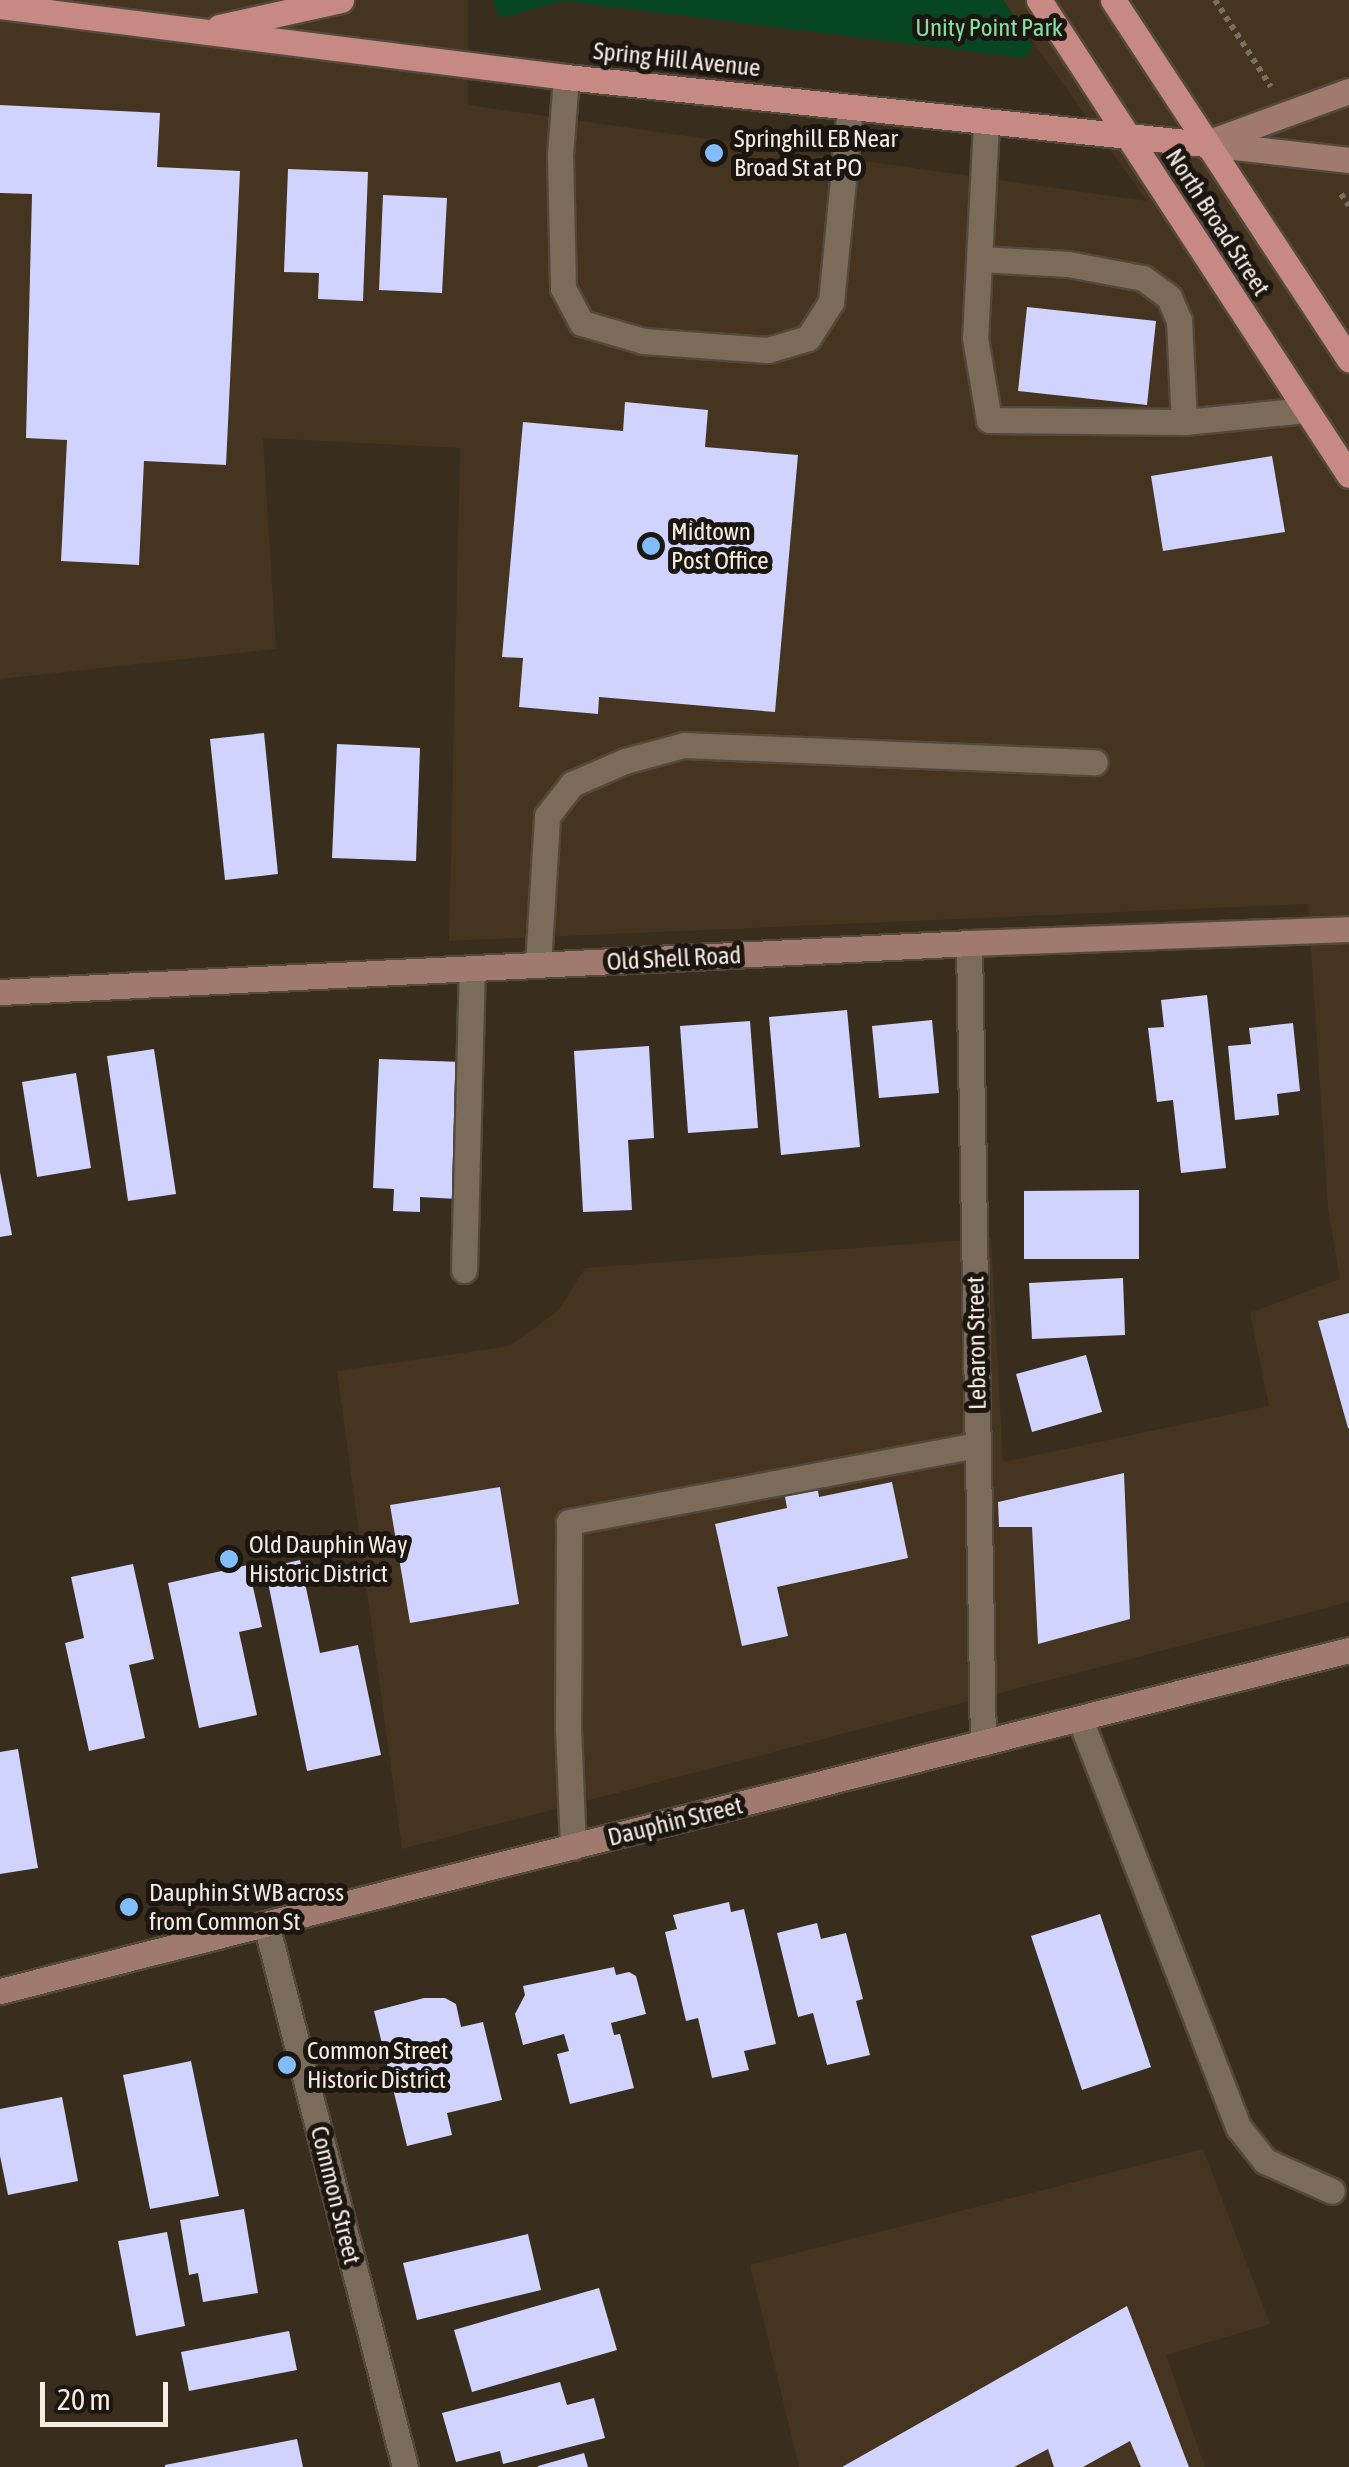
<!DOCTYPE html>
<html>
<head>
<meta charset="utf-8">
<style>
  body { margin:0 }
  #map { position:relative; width:1349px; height:2467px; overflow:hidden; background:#392d1e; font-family:"Asap Condensed",sans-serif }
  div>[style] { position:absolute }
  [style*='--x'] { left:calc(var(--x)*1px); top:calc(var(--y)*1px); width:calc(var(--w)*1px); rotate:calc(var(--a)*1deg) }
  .built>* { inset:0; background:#45341f }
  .green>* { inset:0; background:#064622 }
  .building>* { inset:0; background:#cfd3fd }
  .path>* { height:6px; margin-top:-3px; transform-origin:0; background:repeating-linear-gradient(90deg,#796f62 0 5px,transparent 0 10px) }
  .roads { filter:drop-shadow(2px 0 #53493b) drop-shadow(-2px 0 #53493b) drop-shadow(0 2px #53493b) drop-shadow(0 -2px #53493b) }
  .lane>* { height:25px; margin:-12.5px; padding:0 12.5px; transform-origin:12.5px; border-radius:12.5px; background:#7a6b5a }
  .street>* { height:25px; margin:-12.5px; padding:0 12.5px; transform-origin:12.5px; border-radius:12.5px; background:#7a6b5a }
  .secondary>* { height:25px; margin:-12.5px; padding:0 12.5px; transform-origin:12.5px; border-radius:12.5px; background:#a17a6f }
  .primary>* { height:25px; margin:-12.5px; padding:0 12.5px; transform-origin:12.5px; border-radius:12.5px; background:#c78983 }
  .dots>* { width:28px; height:28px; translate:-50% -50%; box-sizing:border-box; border:5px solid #1c1610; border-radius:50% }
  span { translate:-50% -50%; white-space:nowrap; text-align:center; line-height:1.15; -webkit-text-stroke:10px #1c1610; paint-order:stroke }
  .park-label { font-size:25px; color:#83e0a0 }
  .street-label { font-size:25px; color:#f5ece3 }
  .poi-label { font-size:25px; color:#f5ece3 }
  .left { translate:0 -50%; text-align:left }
  .scale { position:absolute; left:40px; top:2382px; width:128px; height:45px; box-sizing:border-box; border:5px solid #f5ece3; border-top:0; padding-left:12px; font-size:30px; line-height:35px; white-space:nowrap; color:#f5ece3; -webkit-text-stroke:8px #1c1610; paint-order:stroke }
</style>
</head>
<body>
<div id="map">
  <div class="built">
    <i style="clip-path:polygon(0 0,468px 0,468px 105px,1147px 201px,1003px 0,1349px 0,1349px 1602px,402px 1849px,337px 1371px,510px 1346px,559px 1310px,585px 1268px,991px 1238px,1003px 1462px,1269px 1406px,1250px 1313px,1340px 1279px,1328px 1208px,1308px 904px,449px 941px,460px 448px,263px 438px,276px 649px,0 679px)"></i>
    <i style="clip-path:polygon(1203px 2149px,1270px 2324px,1166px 2355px,1205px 2467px,799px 2467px,750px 2265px)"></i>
  </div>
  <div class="green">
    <i style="clip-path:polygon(493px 0,1003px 0,1033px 45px,1025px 58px,562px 1px,500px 18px)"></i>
  </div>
  <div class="building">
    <i style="clip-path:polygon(0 105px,160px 113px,157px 167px,240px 171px,226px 465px,144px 461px,139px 565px,61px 561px,67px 440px,26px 438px,32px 194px,0 193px)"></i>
    <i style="clip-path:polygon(288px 169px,368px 172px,363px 301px,318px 299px,319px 273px,284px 272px)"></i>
    <i style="clip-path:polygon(383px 195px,447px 198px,442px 293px,379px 290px)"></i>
    <i style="clip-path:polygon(1027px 307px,1156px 321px,1147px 405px,1018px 391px)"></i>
    <i style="clip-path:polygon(625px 402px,708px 410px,705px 447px,798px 455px,775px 712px,599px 697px,598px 714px,519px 707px,523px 658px,502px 657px,523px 422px,623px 431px)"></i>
    <i style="clip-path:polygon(1272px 456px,1285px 532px,1163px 551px,1151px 476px)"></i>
    <i style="clip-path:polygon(264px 733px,278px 874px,225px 880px,210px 739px)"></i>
    <i style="clip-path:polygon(337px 744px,420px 748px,416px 861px,332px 858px)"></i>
    <i style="clip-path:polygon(1207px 995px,1226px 1168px,1181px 1173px,1173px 1100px,1157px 1102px,1148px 1028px,1164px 1027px,1161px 1000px)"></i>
    <i style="clip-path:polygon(847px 1010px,860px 1147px,781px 1155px,769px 1017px)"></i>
    <i style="clip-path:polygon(932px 1020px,939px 1093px,879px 1098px,872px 1026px)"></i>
    <i style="clip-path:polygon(750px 1021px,758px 1128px,688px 1133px,680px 1026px)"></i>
    <i style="clip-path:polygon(1293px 1023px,1300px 1091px,1277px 1094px,1279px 1115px,1235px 1120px,1228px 1046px,1251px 1044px,1249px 1028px)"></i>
    <i style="clip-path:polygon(649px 1046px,654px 1138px,628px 1140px,632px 1210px,583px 1212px,574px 1051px)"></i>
    <i style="clip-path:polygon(154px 1049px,176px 1194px,128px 1201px,107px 1056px)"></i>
    <i style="clip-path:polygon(379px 1059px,462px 1062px,457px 1199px,420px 1197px,420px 1212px,393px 1211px,394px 1189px,373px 1188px)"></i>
    <i style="clip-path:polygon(76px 1073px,91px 1168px,37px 1177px,22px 1082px)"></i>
    <i style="clip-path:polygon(0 1172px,12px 1235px,0 1237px)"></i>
    <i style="clip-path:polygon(1139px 1190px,1139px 1259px,1024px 1259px,1024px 1191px)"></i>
    <i style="clip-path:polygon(1123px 1278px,1125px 1335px,1032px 1339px,1029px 1283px)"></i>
    <i style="clip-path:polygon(1349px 1313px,1349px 1428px,1348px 1428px,1318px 1321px)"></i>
    <i style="clip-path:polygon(1086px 1355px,1102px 1412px,1032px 1432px,1016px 1374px)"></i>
    <i style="clip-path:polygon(1124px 1473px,1130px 1619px,1038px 1644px,1032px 1527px,999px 1527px,998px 1502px)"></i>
    <i style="clip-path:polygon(892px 1482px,908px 1558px,777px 1587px,788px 1636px,742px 1646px,715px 1524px,787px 1508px,784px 1491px,817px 1484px,819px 1497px)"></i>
    <i style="clip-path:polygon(500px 1487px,519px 1604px,410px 1623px,390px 1505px)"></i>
    <i style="clip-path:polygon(300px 1560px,320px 1653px,358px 1645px,381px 1755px,307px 1771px,265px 1568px)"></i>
    <i style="clip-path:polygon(133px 1564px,154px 1659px,129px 1665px,145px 1738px,89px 1751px,65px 1643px,84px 1638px,71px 1577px)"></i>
    <i style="clip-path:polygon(248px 1565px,262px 1627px,239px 1632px,257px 1715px,199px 1728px,168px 1583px)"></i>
    <i style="clip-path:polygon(18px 1749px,38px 1868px,0 1874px,0 1752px)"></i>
    <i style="clip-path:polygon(729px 1902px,731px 1912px,744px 1909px,776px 2044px,744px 2051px,749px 2070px,712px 2078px,698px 2018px,686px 2021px,665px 1932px,677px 1929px,673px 1915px)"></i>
    <i style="clip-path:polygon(1100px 1914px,1151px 2067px,1082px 2090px,1031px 1936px)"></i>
    <i style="clip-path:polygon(817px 1923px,821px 1939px,846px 1933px,863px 1999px,856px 2001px,870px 2055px,827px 2065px,813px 2013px,798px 2017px,777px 1933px)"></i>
    <i style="clip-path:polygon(614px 1967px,616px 1975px,629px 1972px,636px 1976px,646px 2014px,611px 2023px,614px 2035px,620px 2034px,634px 2088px,570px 2104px,557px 2054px,569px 2051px,564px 2034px,523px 2045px,515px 2014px,525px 1995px,523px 1986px)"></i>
    <i style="clip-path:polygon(424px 1998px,445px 1998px,456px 2004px,461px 2027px,483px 2022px,502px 2100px,447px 2113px,452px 2135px,407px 2146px,374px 2011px)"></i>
    <i style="clip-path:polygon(191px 2061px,219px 2196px,150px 2209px,123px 2075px)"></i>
    <i style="clip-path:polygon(62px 2097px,78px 2181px,8px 2195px,0 2156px,0 2109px)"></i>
    <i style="clip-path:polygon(244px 2209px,258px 2293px,203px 2302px,198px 2273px,189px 2275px,180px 2220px)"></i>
    <i style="clip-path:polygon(167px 2232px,185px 2326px,136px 2336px,118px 2241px)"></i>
    <i style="clip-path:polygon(528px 2234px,541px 2290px,417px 2320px,403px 2263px)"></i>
    <i style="clip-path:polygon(599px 2288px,617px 2350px,472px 2392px,454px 2330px)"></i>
    <i style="clip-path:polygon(1127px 2306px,1189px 2467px,1141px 2467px,1130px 2441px,1083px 2467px,1054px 2467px,1048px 2449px,1014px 2467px,842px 2467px)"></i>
    <i style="clip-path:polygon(289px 2331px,297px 2370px,189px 2391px,181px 2352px)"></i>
    <i style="clip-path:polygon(560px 2382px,567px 2405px,594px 2398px,605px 2438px,503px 2464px,500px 2451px,456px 2462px,442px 2413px)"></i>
    <i style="clip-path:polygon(297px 2439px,303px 2467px,165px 2467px,165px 2465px)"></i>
    <i style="clip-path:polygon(584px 2453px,588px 2467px,538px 2467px,538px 2466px)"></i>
  </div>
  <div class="path">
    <i style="--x:1215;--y:0;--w:103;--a:57.2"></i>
    <i style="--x:1341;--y:194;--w:14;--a:56"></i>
  </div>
  <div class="roads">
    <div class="lane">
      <i style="--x:566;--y:77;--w:78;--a:94.4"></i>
      <i style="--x:560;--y:155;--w:133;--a:88.7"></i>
      <i style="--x:563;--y:288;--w:40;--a:62"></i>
      <i style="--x:582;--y:323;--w:64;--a:16.4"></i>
      <i style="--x:643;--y:341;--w:125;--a:4.1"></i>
      <i style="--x:768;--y:350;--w:42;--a:-16.7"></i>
      <i style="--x:808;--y:338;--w:43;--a:-57.4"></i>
      <i style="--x:831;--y:302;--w:195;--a:-84.4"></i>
      <i style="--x:986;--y:123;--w:215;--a:92.9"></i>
      <i style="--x:975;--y:338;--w:83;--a:80.3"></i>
      <i style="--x:989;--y:420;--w:195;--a:0.6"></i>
      <i style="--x:1184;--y:422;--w:123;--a:-5.6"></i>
      <i style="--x:981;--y:259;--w:87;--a:3.3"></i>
      <i style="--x:1068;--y:264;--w:76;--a:10.6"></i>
      <i style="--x:1143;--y:278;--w:32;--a:36"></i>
      <i style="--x:1169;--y:297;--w:25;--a:67"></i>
      <i style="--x:1179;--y:320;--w:102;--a:87.2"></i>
      <i style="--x:538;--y:965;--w:149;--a:-86.5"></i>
      <i style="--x:547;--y:816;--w:41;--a:-52"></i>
      <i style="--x:572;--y:784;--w:58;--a:-23.5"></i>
      <i style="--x:625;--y:761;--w:61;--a:-15.2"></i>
      <i style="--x:684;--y:745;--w:411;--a:2.4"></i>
      <i style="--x:464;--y:1270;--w:302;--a:-88.5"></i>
      <i style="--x:1080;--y:1719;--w:439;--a:68.8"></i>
      <i style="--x:1239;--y:2128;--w:42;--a:51.8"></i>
      <i style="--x:1265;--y:2161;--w:73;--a:24.1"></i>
      <i style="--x:573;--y:1847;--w:117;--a:-92.4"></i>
      <i style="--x:568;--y:1730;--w:208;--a:-89.7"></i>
      <i style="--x:569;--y:1522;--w:416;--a:-10.7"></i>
    </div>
    <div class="street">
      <i style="--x:969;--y:943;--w:800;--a:89"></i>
      <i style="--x:266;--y:1924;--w:561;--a:75.64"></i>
    </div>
    <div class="secondary">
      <i style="--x:1204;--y:144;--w:154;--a:-20.1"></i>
      <i style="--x:1209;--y:144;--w:141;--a:6.5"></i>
      <i style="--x:0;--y:992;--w:970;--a:-2.89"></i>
      <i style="--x:969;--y:943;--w:380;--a:-2.1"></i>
      <i style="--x:0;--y:1991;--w:1391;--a:-14.19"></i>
    </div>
    <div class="primary">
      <i style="--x:1039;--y:0;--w:567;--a:56.87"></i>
      <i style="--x:1113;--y:0;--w:430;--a:56.7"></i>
      <i style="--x:0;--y:6;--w:570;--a:7.15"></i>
      <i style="--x:566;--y:77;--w:642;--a:5.99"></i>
      <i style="--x:219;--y:27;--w:125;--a:-12.5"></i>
    </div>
  </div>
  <div class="dots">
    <i style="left:714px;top:153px;background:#80bdfa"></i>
    <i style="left:651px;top:546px;background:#80bdfa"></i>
    <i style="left:229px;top:1559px;background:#80bdfa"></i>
    <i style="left:129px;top:1907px;background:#80bdfa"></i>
    <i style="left:287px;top:2065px;background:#80bdfa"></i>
  </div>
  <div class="park-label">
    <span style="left:989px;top:27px">Unity Point Park</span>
  </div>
  <div class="street-label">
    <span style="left:677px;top:59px;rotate:6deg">Spring Hill Avenue</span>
    <span style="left:1218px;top:222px;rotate:57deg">North Broad Street</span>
    <span style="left:674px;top:958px;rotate:-3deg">Old Shell Road</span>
    <span style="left:976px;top:1343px;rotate:-91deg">Lebaron Street</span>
    <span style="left:675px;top:1821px;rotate:-14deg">Dauphin Street</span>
    <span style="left:336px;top:2195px;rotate:76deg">Common Street</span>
  </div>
  <div class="poi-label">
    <span class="left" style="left:734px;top:153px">Springhill EB Near<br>Broad St at PO</span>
    <span class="left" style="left:671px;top:546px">Midtown<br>Post Office</span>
    <span class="left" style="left:249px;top:1559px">Old Dauphin Way<br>Historic District</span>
    <span class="left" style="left:149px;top:1907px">Dauphin St WB across<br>from Common St</span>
    <span class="left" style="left:307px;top:2065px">Common Street<br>Historic District</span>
  </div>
  <div class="scale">20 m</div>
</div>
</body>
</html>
